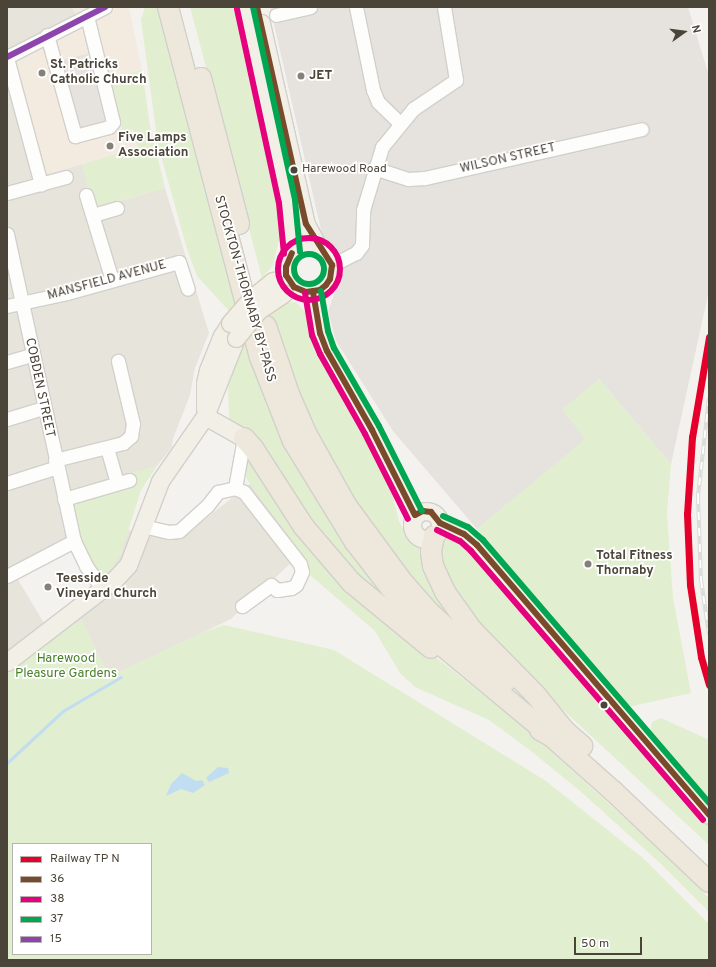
<!DOCTYPE html>
<html>
<head>
<meta charset="utf-8">
<style>
  body { margin:0 }
  #map { position:relative; width:716px; height:967px; overflow:hidden; background:#f4f2ee; font-family:Overpass,sans-serif }
  div>[style] { position:absolute }
  [style*='--x'] { left:calc(var(--x)*1px); top:calc(var(--y)*1px); width:calc(var(--w)*1px); rotate:calc(var(--a)*1deg) }
  .residential>* { inset:0; background:#e7e4dc }
  .commercial>* { inset:0; background:#f3ebdf }
  .industrial>* { inset:0; background:#e6e2de }
  .green>* { inset:0; background:#e1eecf }
  .parking>* { inset:0; background:#e6e3df }
  .water>* { inset:0; background:#c0ddf1 }
  .stream>* { height:2.5px; margin:-1.25px; padding:0 1.25px; transform-origin:1.25px; border-radius:1.25px; background:#c0ddf1 }
  .roads { filter:drop-shadow(1px 0 #d2d0cb) drop-shadow(-1px 0 #d2d0cb) drop-shadow(0 1px #d2d0cb) drop-shadow(0 -1px #d2d0cb) }
  .minor>* { height:13px; margin:-6.5px; padding:0 6.5px; transform-origin:6.5px; border-radius:6.5px; background:#fdfdfc }
  .major>* { height:17px; margin:-8.5px; padding:0 8.5px; transform-origin:8.5px; border-radius:8.5px; background:#f2efe6 }
  .major>.ring { margin:-8.5px; padding:0; box-sizing:content-box; background:none; border:17px solid #f2efe6; border-radius:50% }
  .highway>* { height:20px; margin:-10px; padding:0 10px; transform-origin:10px; border-radius:10px; background:#ede8db }
  .rail>* { height:4px; margin-top:-2px; transform-origin:0; background:repeating-linear-gradient(90deg,#fff 0 8px,#dbdbda 0 16px); box-sizing:border-box; border-block:1px solid #dbdbda }
  .bridges { filter:drop-shadow(1px 0 #d6cebb) drop-shadow(-1px 0 #d6cebb) drop-shadow(0 1px #d6cebb) drop-shadow(0 -1px #d6cebb) }
  .major-bridge>* { height:17px; margin:-8.5px; padding:0 8.5px; transform-origin:8.5px; border-radius:8.5px; background:#f2efe6 }
  .bus-1>* { height:6px; margin:-3px; padding:0 3px; transform-origin:3px; border-radius:3px; background:#7a4b2a }
  .bus-2>* { height:6px; margin:-3px; padding:0 3px; transform-origin:3px; border-radius:3px; background:#e5007d }
  .bus-2>.ring { margin:-3px; padding:0; box-sizing:content-box; background:none; border:6px solid #e5007d; border-radius:50% }
  .bus-3>* { height:6px; margin:-3px; padding:0 3px; transform-origin:3px; border-radius:3px; background:#00a651 }
  .bus-3>.ring { margin:-3px; padding:0; box-sizing:content-box; background:none; border:6px solid #00a651; border-radius:50% }
  .bus-4>* { height:6px; margin:-3px; padding:0 3px; transform-origin:3px; border-radius:3px; background:#8e44ad }
  .rail-1>* { height:7px; margin:-3.5px; padding:0 3.5px; transform-origin:3.5px; border-radius:3.5px; background:#e4002b }
  .dots>* { width:11px; height:11px; translate:-50% -50%; box-sizing:border-box; border:2px solid #fff; border-radius:50% }
  span { translate:-50% -50%; white-space:nowrap; text-align:center; line-height:1.15; -webkit-text-stroke:3.5px #fff; paint-order:stroke }
  .bus-label { font-size:12px; color:#4b4439 }
  .left { translate:0 -50%; text-align:left }
  .poi-label { font-size:13px; color:#4b4439; font-weight:700 }
  .street-label { font-size:13px; color:#4b4439 }
  .park-label { font-size:13px; color:#4a7f2a }
  .frame { position:absolute; inset:0; border:8px solid #4b4439; pointer-events:none }
  .legend { position:absolute; left:12px; top:843px; width:140px; height:112px; box-sizing:border-box; background:#fff; border:1px solid #b7b4b0; margin:0; padding:5px 7px; list-style:none; font-size:12px; color:#4b4439 }
  .legend li { display:flex; align-items:center; gap:8px; height:20px }
  .legend b { width:20px; border:1px solid #b7b4b0 }
  .north { position:absolute; left:664px; top:12px; width:40px; height:40px; -webkit-text-stroke:3px #fff; paint-order:stroke; rotate:76deg; font-size:11px; font-weight:700; line-height:16px; text-align:center; color:#4b4439 }
  .north::after { content:''; display:block; margin:auto; width:14px; height:18px; background:#4b4439; clip-path:polygon(50% 0,100% 100%,50% 72%,0 100%) }
  .scale { position:absolute; left:574px; top:937px; width:68px; height:18px; box-sizing:border-box; border:2px solid #4b4439; border-top:0; padding-left:5px; font-size:12px; line-height:14px; white-space:nowrap; color:#4b4439; -webkit-text-stroke:3px #fff; paint-order:stroke }
</style>
</head>
<body>
<div id="map">
  <div class="residential">
    <i style="clip-path:polygon(7px 7px,72px 7px,79px 20px,7px 58px)"></i>
    <i style="clip-path:polygon(20px 90px,42px 176px,82px 164px,94px 208px,165px 188px,209px 333px,195px 368px,190px 395px,173px 439px,172px 447px,157px 466px,143px 470px,81px 544px,17px 578px,44px 623px,92px 590px,121px 554px,127px 530px,180px 539px,252px 482px,305px 550px,231px 619px,109px 677px,80px 617px,7px 674px,7px 94px)"></i>
  </div>
  <div class="commercial">
    <i style="clip-path:polygon(72px 7px,129px 7px,142px 70px,110px 79px,123px 132px,133px 129px,138px 148px,42px 176px,19px 90px,7px 94px,7px 58px,79px 19px)"></i>
  </div>
  <div class="industrial">
    <i style="clip-path:polygon(270px 7px,688px 7px,709px 76px,709px 290px,671px 464px,599px 379px,586px 439px,477px 529px,393px 431px,336px 341px,328px 312px,335px 291px)"></i>
  </div>
  <div class="green">
    <i style="clip-path:polygon(145px 7px,162px 7px,238px 298px,229px 311px,197px 276px,187px 249px,158px 145px,141px 20px)"></i>
    <i style="clip-path:polygon(190px 7px,233px 7px,252px 70px,283px 223px,273px 265px,262px 278px)"></i>
    <i style="clip-path:polygon(142px 70px,150px 126px,165px 188px,93px 208px,82px 164px,138px 148px,133px 129px,123px 132px,109px 79px)"></i>
    <i style="clip-path:polygon(296px 302px,305px 312px,317px 348px,387px 475px,399px 521px,408px 538px,417px 545px,426px 547px,473px 637px,435px 610px,329px 466px,277px 340px,270px 315px,287px 303px)"></i>
    <i style="clip-path:polygon(249px 341px,402px 611px,367px 588px,229px 421px,228px 382px,239px 350px)"></i>
    <i style="clip-path:polygon(599px 379px,671px 464px,667px 513px,673px 598px,691px 693px,628px 707px,477px 529px,585px 439px,562px 409px)"></i>
    <i style="clip-path:polygon(251px 452px,268px 481px,423px 647px,525px 728px,649px 840px,709px 898px,709px 912px,660px 863px,579px 790px,531px 751px,489px 720px,415px 687px,400px 673px,375px 631px,310px 575px,306px 560px,248px 481px,243px 471px)"></i>
    <i style="clip-path:polygon(157px 466px,141px 490px,121px 554px,104px 580px,92px 566px,81px 544px,63px 491px)"></i>
    <i style="clip-path:polygon(455px 537px,464px 541px,484px 563px,499px 585px,709px 826px,709px 845px,521px 671px,460px 603px,438px 563px,440px 543px,447px 538px)"></i>
    <i style="clip-path:polygon(evenodd,80px 617px,109px 677px,201px 633px,224px 625px,334px 650px,546px 781px,644px 859px,709px 924px,709px 960px,7px 960px,7px 674px,80px 617px,13px 844px,151px 844px,151px 954px,13px 954px,13px 844px)"></i>
    <i style="clip-path:polygon(661px 718px,709px 740px,709px 796px,700px 790px,650px 731px,652px 722px)"></i>
  </div>
  <div class="parking">
    <i style="clip-path:polygon(90px 53px,109px 127px,75px 136px,55px 62px)"></i>
  </div>
  <div class="water">
    <i style="clip-path:polygon(218px 767px,228px 768px,229px 773px,209px 782px,206px 778px)"></i>
    <i style="clip-path:polygon(182px 773px,196px 781px,202px 780px,205px 785px,193px 793px,181px 789px,166px 796px,171px 784px)"></i>
  </div>
  <div class="stream">
    <i style="--x:7;--y:763;--w:76;--a:-42.9"></i>
    <i style="--x:63;--y:711;--w:67;--a:-30.4"></i>
  </div>
  <div class="roads">
    <div class="minor">
      <i style="--x:356;--y:7;--w:85;--a:78.4"></i>
      <i style="--x:373;--y:90;--w:13;--a:67"></i>
      <i style="--x:378;--y:102;--w:30;--a:44"></i>
      <i style="--x:276;--y:15;--w:35;--a:-13"></i>
      <i style="--x:47;--y:35;--w:105;--a:74.5"></i>
      <i style="--x:75;--y:136;--w:35;--a:-15"></i>
      <i style="--x:109;--y:127;--w:6;--a:-51"></i>
      <i style="--x:113;--y:122;--w:109;--a:-103.8"></i>
      <i style="--x:7;--y:57;--w:110;--a:-27"></i>
      <i style="--x:7;--y:58;--w:131;--a:74.9"></i>
      <i style="--x:374;--y:168;--w:36;--a:18"></i>
      <i style="--x:408;--y:179;--w:17;--a:-3"></i>
      <i style="--x:425;--y:178;--w:222;--a:-12.7"></i>
      <i style="--x:7;--y:193;--w:61;--a:-15.2"></i>
      <i style="--x:86;--y:195;--w:89;--a:73"></i>
      <i style="--x:93;--y:215;--w:25;--a:-16"></i>
      <i style="--x:7;--y:234;--w:314;--a:77.7"></i>
      <i style="--x:74;--y:541;--w:28;--a:64"></i>
      <i style="--x:86;--y:566;--w:29;--a:54"></i>
      <i style="--x:332;--y:265;--w:27;--a:-27"></i>
      <i style="--x:356;--y:253;--w:10;--a:-53"></i>
      <i style="--x:362;--y:245;--w:35;--a:-88"></i>
      <i style="--x:363;--y:210;--w:66;--a:-73.2"></i>
      <i style="--x:382;--y:147;--w:49;--a:-50.8"></i>
      <i style="--x:413;--y:109;--w:52;--a:-34"></i>
      <i style="--x:456;--y:80;--w:74;--a:-99.3"></i>
      <i style="--x:7;--y:306;--w:61;--a:-12.2"></i>
      <i style="--x:67;--y:293;--w:116;--a:-15.5"></i>
      <i style="--x:179;--y:262;--w:28;--a:72"></i>
      <i style="--x:7;--y:362;--w:26;--a:-16"></i>
      <i style="--x:7;--y:419;--w:39;--a:-17"></i>
      <i style="--x:107;--y:448;--w:36;--a:74"></i>
      <i style="--x:55;--y:460;--w:70;--a:-14"></i>
      <i style="--x:123;--y:443;--w:11;--a:-41"></i>
      <i style="--x:131;--y:436;--w:12;--a:-81"></i>
      <i style="--x:133;--y:424;--w:65;--a:-103.4"></i>
      <i style="--x:7;--y:483;--w:52;--a:-17.7"></i>
      <i style="--x:235;--y:488;--w:51;--a:-79.8"></i>
      <i style="--x:64;--y:499;--w:68;--a:-16.3"></i>
      <i style="--x:143;--y:526;--w:27;--a:13"></i>
      <i style="--x:169;--y:532;--w:10;--a:-6"></i>
      <i style="--x:179;--y:531;--w:38;--a:-42"></i>
      <i style="--x:207;--y:506;--w:18;--a:-52"></i>
      <i style="--x:218;--y:492;--w:17;--a:-13"></i>
      <i style="--x:235;--y:488;--w:10;--a:24"></i>
      <i style="--x:244;--y:492;--w:91;--a:52.1"></i>
      <i style="--x:300;--y:564;--w:8;--a:76"></i>
      <i style="--x:302;--y:572;--w:14;--a:115"></i>
      <i style="--x:296;--y:585;--w:6;--a:149"></i>
      <i style="--x:291;--y:588;--w:14;--a:172"></i>
      <i style="--x:277;--y:590;--w:8;--a:-140"></i>
      <i style="--x:271;--y:585;--w:36;--a:144"></i>
      <i style="--x:7;--y:576;--w:76;--a:-27.6"></i>
    </div>
    <div class="major">
      <i style="--x:245;--y:7;--w:199;--a:77.8"></i>
      <i style="--x:287;--y:202;--w:51;--a:84.4"></i>
      <i style="--x:261;--y:23;--w:206;--a:77.4"></i>
      <i style="--x:306;--y:224;--w:27;--a:62"></i>
      <i class="ring" style="left:286px;top:246px;width:29px;height:29px"></i>
      <i style="--x:313;--y:292;--w:42;--a:80.3"></i>
      <i style="--x:320;--y:333;--w:19;--a:69"></i>
      <i style="--x:327;--y:351;--w:91;--a:60.3"></i>
      <i style="--x:372;--y:430;--w:95;--a:63.2"></i>
      <i style="--x:205;--y:408;--w:25;--a:-90"></i>
      <i style="--x:205;--y:383;--w:13;--a:-77"></i>
      <i style="--x:208;--y:370;--w:37;--a:-68"></i>
      <i style="--x:222;--y:336;--w:15;--a:-58"></i>
      <i style="--x:205;--y:416;--w:45;--a:29.4"></i>
      <i class="ring" style="left:412px;top:511px;width:11px;height:11px"></i>
      <i style="--x:440;--y:523;--w:26;--a:25"></i>
      <i style="--x:464;--y:534;--w:17;--a:40"></i>
      <i style="--x:477;--y:545;--w:356;--a:49.3"></i>
      <i style="--x:7;--y:662;--w:135;--a:-37.5"></i>
      <i style="--x:114;--y:580;--w:21;--a:-47"></i>
      <i style="--x:128;--y:565;--w:90;--a:-69.1"></i>
      <i style="--x:160;--y:481;--w:79;--a:-55.3"></i>
      <i style="--x:205;--y:416;--w:84;--a:-68.3"></i>
    </div>
    <div class="highway">
      <i style="--x:168;--y:7;--w:362;--a:75.3"></i>
      <i style="--x:260;--y:357;--w:90;--a:68.6"></i>
      <i style="--x:293;--y:441;--w:119;--a:58.5"></i>
      <i style="--x:355;--y:542;--w:83;--a:52.3"></i>
      <i style="--x:406;--y:608;--w:48;--a:46.7"></i>
      <i style="--x:439;--y:643;--w:146;--a:39.7"></i>
      <i style="--x:201;--y:78;--w:151;--a:75.4"></i>
      <i style="--x:266;--y:326;--w:72;--a:71.3"></i>
      <i style="--x:289;--y:394;--w:43;--a:66.4"></i>
      <i style="--x:306;--y:433;--w:82;--a:60.9"></i>
      <i style="--x:346;--y:505;--w:93;--a:53.7"></i>
      <i style="--x:401;--y:580;--w:44;--a:48.7"></i>
      <i style="--x:430;--y:613;--w:102;--a:41.8"></i>
      <i style="--x:244;--y:438;--w:13;--a:48"></i>
      <i style="--x:253;--y:448;--w:94;--a:57.2"></i>
      <i style="--x:304;--y:527;--w:74;--a:49.4"></i>
      <i style="--x:352;--y:583;--w:102;--a:39.4"></i>
      <i style="--x:434;--y:536;--w:16;--a:101"></i>
      <i style="--x:431;--y:552;--w:14;--a:82"></i>
      <i style="--x:433;--y:566;--w:29;--a:65"></i>
      <i style="--x:445;--y:592;--w:47;--a:54.6"></i>
      <i style="--x:472;--y:630;--w:90;--a:45.5"></i>
      <i style="--x:535;--y:694;--w:48;--a:51"></i>
      <i style="--x:565;--y:731;--w:23;--a:41"></i>
      <i style="--x:540;--y:730;--w:13;--a:29"></i>
      <i style="--x:551;--y:736;--w:83;--a:41.6"></i>
      <i style="--x:613;--y:791;--w:132;--a:43.5"></i>
    </div>
  </div>
  <div class="rail">
    <i style="--x:709;--y:398;--w:99;--a:96.4"></i>
    <i style="--x:698;--y:496;--w:84;--a:88"></i>
    <i style="--x:701;--y:580;--w:55;--a:81.6"></i>
  </div>
  <div class="bridges">
    <div class="major-bridge">
      <i style="--x:230;--y:323;--w:35;--a:-49"></i>
      <i style="--x:253;--y:297;--w:26;--a:-39"></i>
      <i style="--x:236;--y:338;--w:36;--a:-51"></i>
      <i style="--x:259;--y:310;--w:30;--a:-34"></i>
    </div>
  </div>
  <div class="bus-1">
    <i style="--x:257;--y:7;--w:222;--a:77.3"></i>
    <i style="--x:306;--y:224;--w:49;--a:57.6"></i>
    <i style="--x:332;--y:265;--w:14;--a:98"></i>
    <i style="--x:330;--y:279;--w:7;--a:124"></i>
    <i style="--x:326;--y:285;--w:8;--a:140"></i>
    <i style="--x:320;--y:290;--w:14;--a:172"></i>
    <i style="--x:306;--y:292;--w:13;--a:-157"></i>
    <i style="--x:294;--y:287;--w:14;--a:-124"></i>
    <i style="--x:286;--y:275;--w:8;--a:-90"></i>
    <i style="--x:286;--y:267;--w:15;--a:-67"></i>
    <i style="--x:313;--y:292;--w:42;--a:80.3"></i>
    <i style="--x:320;--y:333;--w:19;--a:69"></i>
    <i style="--x:327;--y:351;--w:91;--a:60.3"></i>
    <i style="--x:372;--y:430;--w:95;--a:63.2"></i>
    <i style="--x:415;--y:515;--w:9;--a:-27"></i>
    <i style="--x:423;--y:511;--w:8;--a:7"></i>
    <i style="--x:431;--y:512;--w:14;--a:51"></i>
    <i style="--x:440;--y:523;--w:26;--a:25"></i>
    <i style="--x:464;--y:534;--w:17;--a:40"></i>
    <i style="--x:477;--y:545;--w:356;--a:49.3"></i>
  </div>
  <div class="bus-2">
    <i style="--x:237;--y:9;--w:198;--a:77.8"></i>
    <i style="--x:279;--y:203;--w:51;--a:84.4"></i>
    <i class="ring" style="left:278px;top:238px;width:56px;height:56px"></i>
    <i style="--x:305;--y:293;--w:43;--a:80.5"></i>
    <i style="--x:312;--y:335;--w:21;--a:67"></i>
    <i style="--x:320;--y:354;--w:92;--a:60.6"></i>
    <i style="--x:365;--y:434;--w:95;--a:63.2"></i>
    <i style="--x:437;--y:530;--w:25;--a:26"></i>
    <i style="--x:460;--y:541;--w:15;--a:42"></i>
    <i style="--x:471;--y:551;--w:355;--a:49.2"></i>
  </div>
  <div class="bus-3">
    <i style="--x:253;--y:7;--w:198;--a:77.7"></i>
    <i style="--x:295;--y:200;--w:52;--a:84.5"></i>
    <i class="ring" style="left:294px;top:254px;width:24px;height:24px"></i>
    <i style="--x:321;--y:291;--w:41;--a:80.1"></i>
    <i style="--x:328;--y:331;--w:18;--a:71"></i>
    <i style="--x:334;--y:348;--w:90;--a:60"></i>
    <i style="--x:379;--y:426;--w:95;--a:63.2"></i>
    <i style="--x:443;--y:516;--w:27;--a:24"></i>
    <i style="--x:468;--y:527;--w:20;--a:41"></i>
    <i style="--x:483;--y:540;--w:347;--a:49.3"></i>
  </div>
  <div class="bus-4">
    <i style="--x:7;--y:57;--w:110;--a:-27"></i>
  </div>
  <div class="rail-1">
    <i style="--x:709;--y:337;--w:101;--a:99.6"></i>
    <i style="--x:692;--y:437;--w:77;--a:93.7"></i>
    <i style="--x:687;--y:514;--w:71;--a:87.6"></i>
    <i style="--x:690;--y:585;--w:73;--a:81.3"></i>
    <i style="--x:701;--y:657;--w:29;--a:74"></i>
  </div>
  <div class="dots">
    <i style="left:42px;top:73px;background:#868178"></i>
    <i style="left:301px;top:76px;background:#868178"></i>
    <i style="left:110px;top:146px;background:#868178"></i>
    <i style="left:294px;top:170px;background:#4b4439"></i>
    <i style="left:588px;top:564px;background:#868178"></i>
    <i style="left:48px;top:587px;background:#868178"></i>
    <i style="left:604px;top:705px;background:#4b4439"></i>
  </div>
  <div class="bus-label">
    <span class="left" style="left:302px;top:170px">Harewood Road</span>
  </div>
  <div class="poi-label">
    <span class="left" style="left:50px;top:73px">St. Patricks<br>Catholic Church</span>
    <span class="left" style="left:309px;top:76px">JET</span>
    <span class="left" style="left:118px;top:146px">Five Lamps<br>Association</span>
    <span class="left" style="left:596px;top:564px">Total Fitness<br>Thornaby</span>
    <span class="left" style="left:56px;top:587px">Teesside<br>Vineyard Church</span>
  </div>
  <div class="street-label">
    <span style="left:508px;top:159px;rotate:-13deg">WILSON STREET</span>
    <span style="left:107px;top:281px;rotate:-15deg">MANSFIELD AVENUE</span>
    <span style="left:244px;top:289px;rotate:74deg">STOCKTON-THORNABY BY-PASS</span>
    <span style="left:39px;top:388px;rotate:78deg">COBDEN STREET</span>
  </div>
  <div class="park-label">
    <span style="left:66px;top:667px">Harewood<br>Pleasure Gardens</span>
  </div>
  <div class="frame"></div>
  <ul class="legend">
  <li><b style="height:5px;background:#e4002b"></b>Railway TP N</li>
  <li><b style="height:5px;background:#7a4b2a"></b>36</li>
  <li><b style="height:5px;background:#e5007d"></b>38</li>
  <li><b style="height:5px;background:#00a651"></b>37</li>
  <li><b style="height:5px;background:#8e44ad"></b>15</li>
  </ul>
  <div class="north">N</div>
  <div class="scale">50 m</div>
</div>
</body>
</html>
